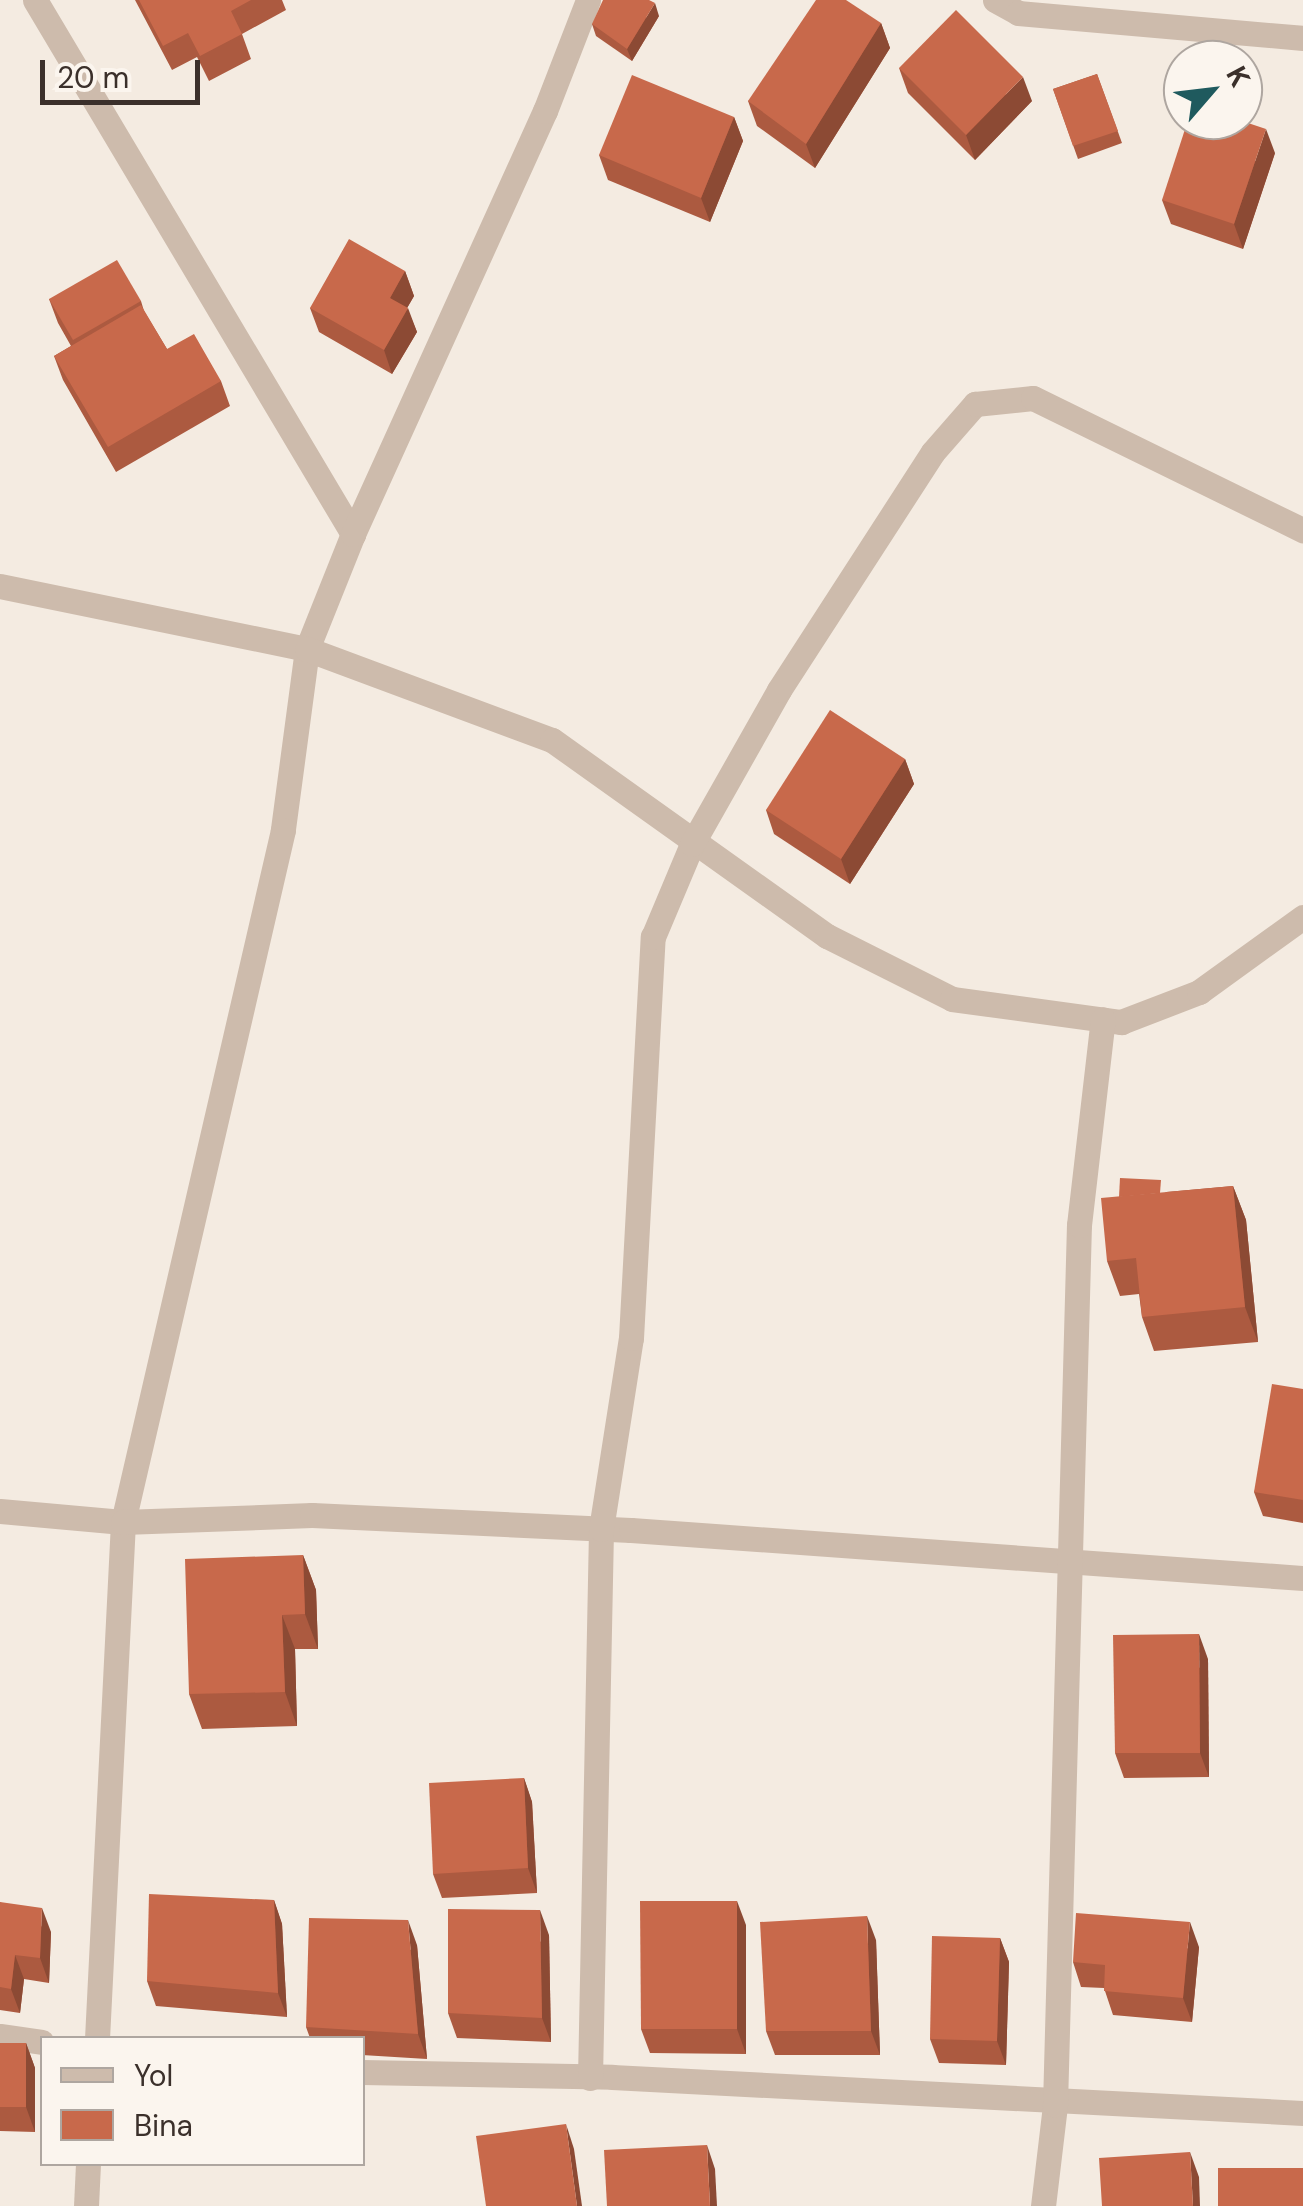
<!DOCTYPE html>
<html>
<head>
<meta charset="utf-8">
<style>
  body { margin:0 }
  #map { position:relative; width:1303px; height:2206px; overflow:hidden; background:#f4ebe1; font-family:"DM Sans",sans-serif }
  div>[style] { position:absolute }
  [style*='--x'] { left:calc(var(--x)*1px); top:calc(var(--y)*1px); width:calc(var(--w)*1px); rotate:calc(var(--a)*1deg) }
  .minor>* { height:25px; margin:-12.5px; padding:0 12.5px; transform-origin:12.5px; border-radius:12.5px; background:#cdbbac }
  .wall>* { inset:0; background:#ac5a40 }
  .shaded-wall>* { inset:0; background:#8c4a34 }
  .building>* { inset:0; background:#c8694b }
  span { translate:-50% -50%; white-space:nowrap; text-align:center; line-height:1.15; -webkit-text-stroke:8px #fbf5ee; paint-order:stroke }
  .legend { position:absolute; left:40px; top:2036px; width:325px; height:130px; box-sizing:border-box; background:#fbf5ee; border:2px solid #aea6a0; margin:0; padding:12px 18px; list-style:none; font-size:30px; color:#3b302b }
  .legend li { display:flex; align-items:center; gap:20px; height:50px }
  .legend b { width:50px; border:2px solid #aea6a0 }
  .north { position:absolute; left:1163px; top:40px; width:100px; height:100px; box-sizing:border-box; background:#fbf5ee; border:2px solid #aea6a0; border-radius:50%; rotate:62deg; font-size:28px; font-weight:700; line-height:40px; text-align:center; color:#3b302b }
  .north::after { content:''; display:block; margin:auto; width:35px; height:45px; background:#1f5a5e; clip-path:polygon(50% 0,100% 100%,50% 72%,0 100%) }
  .scale { position:absolute; left:40px; top:60px; width:160px; height:45px; box-sizing:border-box; border:5px solid #3b302b; border-top:0; padding-left:12px; font-size:30px; line-height:35px; white-space:nowrap; color:#3b302b; -webkit-text-stroke:8px #fbf5ee; paint-order:stroke }
</style>
</head>
<body>
<div id="map">
  <div class="minor">
    <i style="--x:35;--y:0;--w:622;--a:59.23"></i>
    <i style="--x:353;--y:534;--w:124;--a:111.8"></i>
    <i style="--x:307;--y:649;--w:183;--a:97.6"></i>
    <i style="--x:283;--y:830;--w:710;--a:103.02"></i>
    <i style="--x:123;--y:1522;--w:517;--a:92.88"></i>
    <i style="--x:995;--y:0;--w:26;--a:29"></i>
    <i style="--x:1018;--y:13;--w:286;--a:5"></i>
    <i style="--x:353;--y:534;--w:465;--a:-65.6"></i>
    <i style="--x:545;--y:111;--w:119;--a:-68.8"></i>
    <i style="--x:0;--y:586;--w:313;--a:11.6"></i>
    <i style="--x:307;--y:649;--w:261;--a:20.4"></i>
    <i style="--x:552;--y:740;--w:338;--a:35.5"></i>
    <i style="--x:827;--y:936;--w:140;--a:26.7"></i>
    <i style="--x:952;--y:999;--w:171;--a:7.8"></i>
    <i style="--x:1121;--y:1022;--w:84;--a:-21"></i>
    <i style="--x:1199;--y:992;--w:128;--a:-35.8"></i>
    <i style="--x:0;--y:1511;--w:123;--a:5.1"></i>
    <i style="--x:123;--y:1522;--w:189;--a:-2.1"></i>
    <i style="--x:312;--y:1515;--w:319;--a:2.7"></i>
    <i style="--x:631;--y:1530;--w:674;--a:4.09"></i>
    <i style="--x:0;--y:2036;--w:42;--a:8.1"></i>
    <i style="--x:362;--y:2072;--w:250;--a:1.1"></i>
    <i style="--x:612;--y:2077;--w:692;--a:2.98"></i>
    <i style="--x:590;--y:2078;--w:549;--a:-88.85"></i>
    <i style="--x:601;--y:1529;--w:193;--a:-81.1"></i>
    <i style="--x:631;--y:1338;--w:402;--a:-86.9"></i>
    <i style="--x:653;--y:937;--w:101;--a:-67.2"></i>
    <i style="--x:692;--y:844;--w:177;--a:-60.5"></i>
    <i style="--x:779;--y:690;--w:283;--a:-57.1"></i>
    <i style="--x:933;--y:452;--w:64;--a:-48.8"></i>
    <i style="--x:975;--y:404;--w:58;--a:-5.9"></i>
    <i style="--x:1033;--y:398;--w:301;--a:26.1"></i>
    <i style="--x:86;--y:2206;--w:42;--a:-87.3"></i>
    <i style="--x:1043;--y:2206;--w:102;--a:-83.2"></i>
    <i style="--x:1055;--y:2105;--w:880;--a:-88.44"></i>
    <i style="--x:1079;--y:1225;--w:207;--a:-83.4"></i>
  </div>
  <div class="wall">
    <i style="clip-path:polygon(135px 0,282px 0,286px 10px,242px 34px,251px 59px,209px 81px,197px 57px,172px 70px)"></i>
    <i style="clip-path:polygon(659px 16px,632px 61px,596px 36px,592px 24px)"></i>
    <i style="clip-path:polygon(881px 23px,890px 48px,815px 168px,757px 126px,748px 101px)"></i>
    <i style="clip-path:polygon(899px 68px,1032px 101px,975px 160px,908px 93px)"></i>
    <i style="clip-path:polygon(1097px 74px,1122px 143px,1078px 159px,1053px 89px)"></i>
    <i style="clip-path:polygon(734px 117px,743px 141px,710px 222px,608px 180px,599px 155px)"></i>
    <i style="clip-path:polygon(1275px 153px,1243px 249px,1171px 224px,1162px 200px)"></i>
    <i style="clip-path:polygon(405px 271px,414px 296px,407px 308px,417px 332px,392px 374px,319px 332px,310px 308px)"></i>
    <i style="clip-path:polygon(49px 299px,141px 301px,144px 311px,167px 349px,221px 381px,230px 406px,116px 472px,63px 380px,54px 356px,71px 346px,58px 323px)"></i>
    <i style="clip-path:polygon(905px 759px,914px 784px,850px 884px,774px 834px,766px 810px)"></i>
    <i style="clip-path:polygon(1233px 1186px,1246px 1220px,1258px 1342px,1154px 1351px,1142px 1317px,1139px 1294px,1120px 1296px,1107px 1261px,1166px 1192px)"></i>
    <i style="clip-path:polygon(1303px 1389px,1303px 1523px,1263px 1516px,1254px 1492px)"></i>
    <i style="clip-path:polygon(303px 1555px,316px 1590px,318px 1649px,295px 1649px,297px 1726px,202px 1729px,189px 1694px)"></i>
    <i style="clip-path:polygon(1208px 1659px,1209px 1777px,1124px 1778px,1115px 1753px)"></i>
    <i style="clip-path:polygon(524px 1778px,532px 1802px,537px 1893px,442px 1898px,433px 1874px)"></i>
    <i style="clip-path:polygon(274px 1900px,282px 1924px,287px 2017px,156px 2006px,147px 1981px)"></i>
    <i style="clip-path:polygon(0 1902px,51px 1932px,49px 1983px,24px 1979px,20px 2013px,0 2010px)"></i>
    <i style="clip-path:polygon(746px 1925px,746px 2054px,650px 2053px,641px 2029px)"></i>
    <i style="clip-path:polygon(549px 1935px,551px 2042px,457px 2038px,448px 2013px)"></i>
    <i style="clip-path:polygon(1000px 1938px,1009px 1962px,1006px 2065px,939px 2063px,930px 2039px)"></i>
    <i style="clip-path:polygon(876px 1940px,880px 2055px,775px 2055px,766px 2031px)"></i>
    <i style="clip-path:polygon(417px 1945px,427px 2059px,362px 2055px,362px 2038px,310px 2038px,306px 2027px)"></i>
    <i style="clip-path:polygon(1199px 1947px,1192px 2022px,1113px 2015px,1104px 1988px,1081px 1987px,1073px 1962px)"></i>
    <i style="clip-path:polygon(0 2043px,26px 2043px,35px 2068px,35px 2132px,0 2131px)"></i>
  </div>
  <div class="shaded-wall">
    <i style="clip-path:polygon(655px 3px,659px 16px,632px 61px,627px 49px)"></i>
    <i style="clip-path:polygon(881px 23px,890px 48px,815px 168px,806px 144px)"></i>
    <i style="clip-path:polygon(1023px 77px,1032px 101px,975px 160px,966px 135px)"></i>
    <i style="clip-path:polygon(734px 117px,743px 141px,710px 222px,701px 198px)"></i>
    <i style="clip-path:polygon(1266px 129px,1275px 153px,1243px 249px,1234px 224px)"></i>
    <i style="clip-path:polygon(405px 271px,414px 296px,399px 322px,390px 298px)"></i>
    <i style="clip-path:polygon(408px 308px,417px 332px,392px 374px,384px 350px)"></i>
    <i style="clip-path:polygon(905px 759px,914px 784px,850px 884px,841px 859px)"></i>
    <i style="clip-path:polygon(1233px 1186px,1246px 1220px,1258px 1342px,1245px 1307px)"></i>
    <i style="clip-path:polygon(303px 1555px,316px 1590px,318px 1649px,305px 1614px)"></i>
    <i style="clip-path:polygon(282px 1615px,295px 1649px,297px 1726px,285px 1692px)"></i>
    <i style="clip-path:polygon(1199px 1634px,1208px 1659px,1209px 1777px,1200px 1753px)"></i>
    <i style="clip-path:polygon(524px 1778px,532px 1802px,537px 1893px,528px 1868px)"></i>
    <i style="clip-path:polygon(274px 1900px,282px 1924px,287px 2017px,278px 1993px)"></i>
    <i style="clip-path:polygon(737px 1901px,746px 1925px,746px 2054px,737px 2029px)"></i>
    <i style="clip-path:polygon(42px 1908px,51px 1932px,49px 1983px,40px 1958px)"></i>
    <i style="clip-path:polygon(540px 1910px,549px 1935px,551px 2042px,542px 2018px)"></i>
    <i style="clip-path:polygon(867px 1916px,876px 1940px,880px 2055px,871px 2031px)"></i>
    <i style="clip-path:polygon(408px 1920px,417px 1945px,427px 2059px,418px 2034px)"></i>
    <i style="clip-path:polygon(1190px 1922px,1199px 1947px,1192px 2022px,1183px 1998px)"></i>
    <i style="clip-path:polygon(1000px 1938px,1009px 1962px,1006px 2065px,997px 2041px)"></i>
    <i style="clip-path:polygon(15px 1955px,24px 1979px,20px 2013px,11px 1989px)"></i>
    <i style="clip-path:polygon(26px 2043px,35px 2068px,35px 2132px,26px 2107px)"></i>
    <i style="clip-path:polygon(566px 2124px,574px 2149px,582px 2206px,577px 2206px)"></i>
    <i style="clip-path:polygon(707px 2145px,715px 2169px,717px 2206px,710px 2206px)"></i>
    <i style="clip-path:polygon(1190px 2152px,1199px 2177px,1200px 2206px,1193px 2206px)"></i>
  </div>
  <div class="building">
    <i style="clip-path:polygon(139px 0,251px 0,231px 11px,242px 34px,200px 56px,188px 33px,163px 46px)"></i>
    <i style="clip-path:polygon(603px 0,649px 0,655px 3px,627px 49px,592px 24px)"></i>
    <i style="clip-path:polygon(816px 0,846px 0,881px 23px,806px 144px,748px 101px)"></i>
    <i style="clip-path:polygon(956px 10px,1023px 77px,966px 135px,899px 68px)"></i>
    <i style="clip-path:polygon(1097px 74px,1118px 131px,1073px 146px,1053px 89px)"></i>
    <i style="clip-path:polygon(632px 75px,734px 117px,701px 198px,599px 155px)"></i>
    <i style="clip-path:polygon(1188px 120px,1239px 120px,1266px 129px,1234px 224px,1162px 200px)"></i>
    <i style="clip-path:polygon(349px 239px,405px 271px,390px 298px,408px 308px,384px 350px,310px 308px)"></i>
    <i style="clip-path:polygon(117px 260px,141px 301px,73px 340px,49px 299px)"></i>
    <i style="clip-path:polygon(141px 305px,167px 349px,194px 334px,221px 381px,108px 447px,54px 356px)"></i>
    <i style="clip-path:polygon(830px 710px,905px 759px,841px 859px,766px 810px)"></i>
    <i style="clip-path:polygon(1120px 1178px,1161px 1180px,1160px 1193px,1119px 1197px)"></i>
    <i style="clip-path:polygon(1233px 1186px,1245px 1307px,1142px 1317px,1136px 1258px,1107px 1261px,1101px 1198px)"></i>
    <i style="clip-path:polygon(1272px 1384px,1303px 1389px,1303px 1500px,1254px 1492px)"></i>
    <i style="clip-path:polygon(303px 1555px,305px 1614px,282px 1615px,285px 1692px,189px 1694px,185px 1559px)"></i>
    <i style="clip-path:polygon(1199px 1634px,1200px 1753px,1115px 1753px,1113px 1635px)"></i>
    <i style="clip-path:polygon(524px 1778px,528px 1868px,433px 1874px,429px 1783px)"></i>
    <i style="clip-path:polygon(149px 1894px,274px 1900px,278px 1993px,147px 1981px)"></i>
    <i style="clip-path:polygon(640px 1901px,737px 1901px,737px 2029px,641px 2029px)"></i>
    <i style="clip-path:polygon(0 1902px,42px 1908px,40px 1958px,15px 1955px,11px 1989px,0 1987px)"></i>
    <i style="clip-path:polygon(448px 1909px,540px 1910px,542px 2018px,448px 2013px)"></i>
    <i style="clip-path:polygon(1076px 1913px,1190px 1922px,1183px 1998px,1104px 1991px,1105px 1965px,1073px 1962px)"></i>
    <i style="clip-path:polygon(867px 1916px,871px 2031px,766px 2031px,760px 1922px)"></i>
    <i style="clip-path:polygon(309px 1918px,408px 1920px,418px 2034px,306px 2027px)"></i>
    <i style="clip-path:polygon(932px 1936px,1000px 1938px,997px 2041px,930px 2039px)"></i>
    <i style="clip-path:polygon(0 2043px,26px 2043px,26px 2107px,0 2107px)"></i>
    <i style="clip-path:polygon(566px 2124px,577px 2206px,486px 2206px,476px 2136px)"></i>
    <i style="clip-path:polygon(707px 2145px,710px 2206px,607px 2206px,604px 2150px)"></i>
    <i style="clip-path:polygon(1190px 2152px,1193px 2206px,1102px 2206px,1099px 2158px)"></i>
    <i style="clip-path:polygon(1218px 2168px,1303px 2168px,1303px 2206px,1218px 2206px)"></i>
  </div>
  <ul class="legend">
  <li><b style="height:12px;background:#cdbbac"></b>Yol</li>
  <li><b style="height:28px;background:#c8694b"></b>Bina</li>
  </ul>
  <div class="north">K</div>
  <div class="scale">20 m</div>
</div>
</body>
</html>
